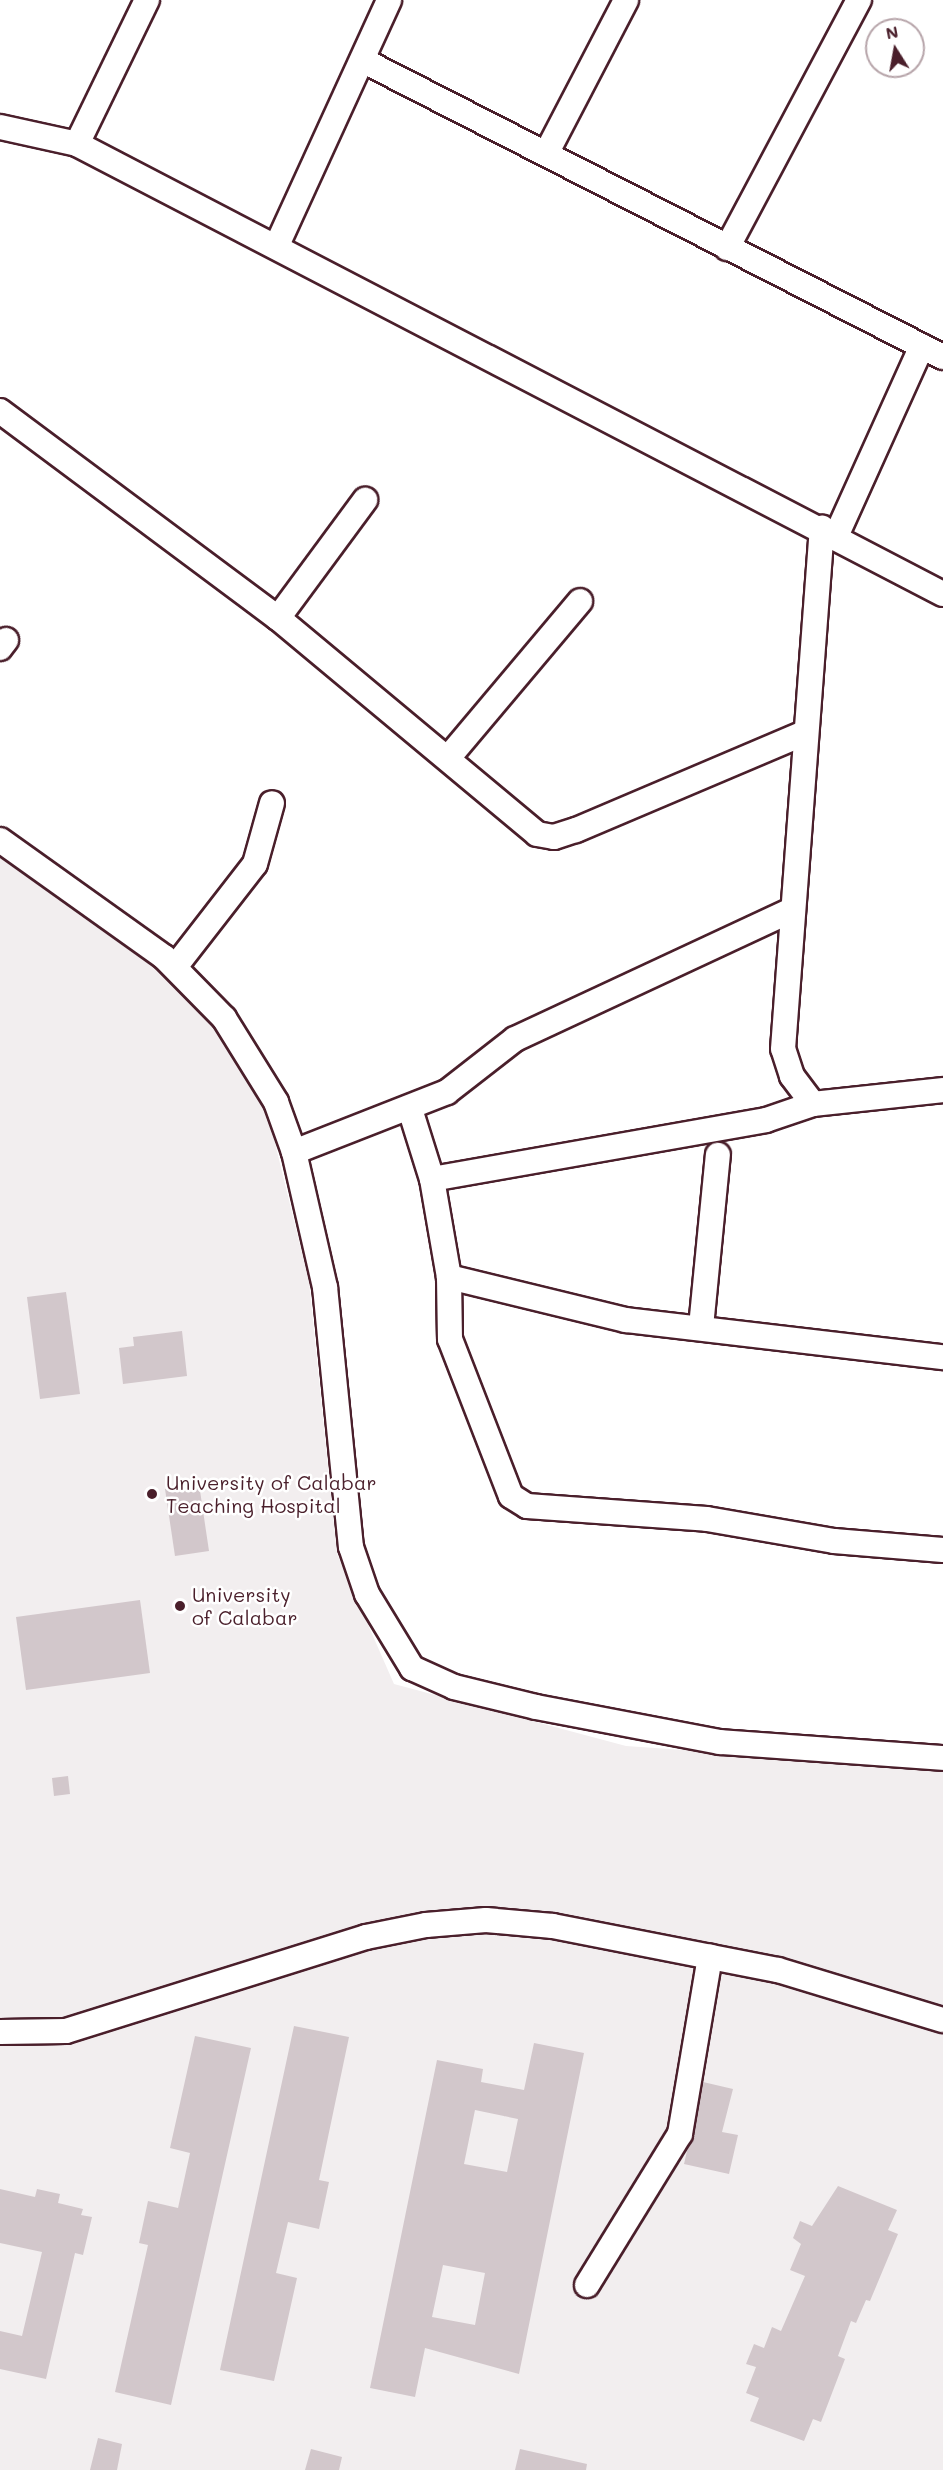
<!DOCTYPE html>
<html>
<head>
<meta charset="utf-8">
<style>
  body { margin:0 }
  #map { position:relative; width:943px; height:2470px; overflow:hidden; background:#fff; font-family:Mali,sans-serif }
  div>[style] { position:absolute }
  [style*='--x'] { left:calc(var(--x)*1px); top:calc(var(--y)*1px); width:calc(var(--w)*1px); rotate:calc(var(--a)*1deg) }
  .built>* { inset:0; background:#f2eeef }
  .building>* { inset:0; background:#d2c7cb }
  .roads { filter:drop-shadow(2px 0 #4a1f2b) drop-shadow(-2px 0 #4a1f2b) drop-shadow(0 2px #4a1f2b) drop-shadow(0 -2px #4a1f2b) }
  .minor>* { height:24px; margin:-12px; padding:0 12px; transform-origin:12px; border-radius:12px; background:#fff }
  .dots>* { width:16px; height:16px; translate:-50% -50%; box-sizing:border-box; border:3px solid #fff; border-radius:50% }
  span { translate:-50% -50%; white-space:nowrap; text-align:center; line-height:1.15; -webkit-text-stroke:5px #fff; paint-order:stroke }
  .poi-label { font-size:20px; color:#4a1f2b }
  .left { translate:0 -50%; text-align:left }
  .north { position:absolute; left:865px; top:18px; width:60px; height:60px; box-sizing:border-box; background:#fff; border:2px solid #b7a5aa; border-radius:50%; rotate:349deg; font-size:16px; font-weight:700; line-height:24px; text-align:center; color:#4a1f2b }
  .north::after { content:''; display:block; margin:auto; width:21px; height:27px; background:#4a1f2b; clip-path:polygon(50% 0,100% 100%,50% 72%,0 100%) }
</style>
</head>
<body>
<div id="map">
  <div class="built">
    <i style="clip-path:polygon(0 828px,183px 956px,252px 1049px,309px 1282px,337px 1554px,394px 1684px,626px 1746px,943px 1768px,943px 2470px,0 2470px)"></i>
  </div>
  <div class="building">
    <i style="clip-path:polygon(66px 1292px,80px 1394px,40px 1399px,27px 1297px)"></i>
    <i style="clip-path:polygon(182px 1331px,187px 1376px,123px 1384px,119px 1348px,134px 1346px,133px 1337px)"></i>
    <i style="clip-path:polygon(199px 1484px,209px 1551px,175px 1556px,165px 1489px)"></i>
    <i style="clip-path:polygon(140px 1600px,150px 1673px,26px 1690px,16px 1617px)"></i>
    <i style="clip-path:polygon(68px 1776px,70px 1794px,54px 1796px,52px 1778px)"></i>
    <i style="clip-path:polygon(294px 2026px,349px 2037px,319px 2180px,329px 2182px,319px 2229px,288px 2222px,276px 2273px,297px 2278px,274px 2381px,220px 2370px)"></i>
    <i style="clip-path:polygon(195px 2036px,251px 2048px,171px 2405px,115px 2392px,148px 2245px,139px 2243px,148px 2201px,178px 2208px,190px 2153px,170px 2148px)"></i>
    <i style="clip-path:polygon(evenodd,534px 2043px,584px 2053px,519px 2374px,425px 2348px,415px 2397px,370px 2388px,437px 2060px,483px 2069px,481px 2082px,524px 2090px,534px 2043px,475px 2110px,518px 2119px,507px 2172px,464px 2164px,475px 2110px,534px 2043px,443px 2265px,485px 2273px,475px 2325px,432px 2317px,443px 2265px)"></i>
    <i style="clip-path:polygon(703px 2082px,733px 2089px,722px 2132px,738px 2135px,729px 2174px,684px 2164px)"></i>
    <i style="clip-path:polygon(838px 2186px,897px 2210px,888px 2230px,898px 2234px,870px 2301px,866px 2300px,856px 2323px,851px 2321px,838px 2356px,845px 2359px,821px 2422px,813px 2419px,804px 2441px,750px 2421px,759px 2398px,746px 2393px,756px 2367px,746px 2364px,754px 2344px,764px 2348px,772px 2327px,781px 2331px,805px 2276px,790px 2270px,801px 2244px,793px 2238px,800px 2221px,812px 2226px)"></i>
    <i style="clip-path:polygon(0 2189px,35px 2197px,37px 2189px,60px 2194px,58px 2203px,83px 2209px,81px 2215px,92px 2217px,83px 2255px,75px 2253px,46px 2379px,0 2369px,0 2331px,22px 2336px,42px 2252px,0 2243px)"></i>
    <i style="clip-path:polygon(98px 2438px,122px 2444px,117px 2470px,90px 2470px)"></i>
    <i style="clip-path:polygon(311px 2449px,342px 2457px,339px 2470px,305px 2470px)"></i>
    <i style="clip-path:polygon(520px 2449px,587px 2464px,586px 2470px,515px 2470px)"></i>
  </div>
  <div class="roads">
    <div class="minor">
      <i style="--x:364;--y:61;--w:650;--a:27.08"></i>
      <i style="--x:0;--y:127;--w:79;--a:12.4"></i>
      <i style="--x:77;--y:144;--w:976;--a:27.46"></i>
      <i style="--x:77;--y:144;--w:160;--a:-64.1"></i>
      <i style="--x:547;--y:152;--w:171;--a:-62.5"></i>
      <i style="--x:277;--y:245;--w:269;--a:-65.4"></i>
      <i style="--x:727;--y:248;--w:281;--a:-62"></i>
      <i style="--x:0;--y:411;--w:347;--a:36.7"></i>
      <i style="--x:278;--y:618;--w:337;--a:39.8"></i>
      <i style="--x:537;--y:834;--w:17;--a:10"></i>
      <i style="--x:554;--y:837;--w:23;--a:-18"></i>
      <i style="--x:576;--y:830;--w:248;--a:-23"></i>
      <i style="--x:837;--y:534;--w:206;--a:-65.7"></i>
      <i style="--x:278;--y:618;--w:147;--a:-53.6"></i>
      <i style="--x:0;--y:648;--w:10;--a:-53"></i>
      <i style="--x:448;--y:758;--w:205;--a:-49.9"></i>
      <i style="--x:0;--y:840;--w:201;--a:35.5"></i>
      <i style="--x:164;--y:957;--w:86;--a:45.5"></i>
      <i style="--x:224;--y:1018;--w:99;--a:58.2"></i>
      <i style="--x:276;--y:1102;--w:53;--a:70.2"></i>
      <i style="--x:294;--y:1152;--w:139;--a:77.1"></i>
      <i style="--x:325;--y:1287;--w:261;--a:84.3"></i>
      <i style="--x:351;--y:1547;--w:50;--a:71.2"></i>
      <i style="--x:367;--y:1594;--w:87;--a:58.7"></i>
      <i style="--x:412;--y:1668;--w:46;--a:24.3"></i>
      <i style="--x:454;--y:1687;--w:84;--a:13.7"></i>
      <i style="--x:536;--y:1707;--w:187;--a:10.8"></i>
      <i style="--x:720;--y:1742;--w:224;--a:4.1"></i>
      <i style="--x:175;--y:967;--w:130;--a:-52.2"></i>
      <i style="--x:255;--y:864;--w:63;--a:-74.4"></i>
      <i style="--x:813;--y:1104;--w:35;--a:-127"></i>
      <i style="--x:792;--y:1076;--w:28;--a:-108"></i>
      <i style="--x:783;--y:1049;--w:523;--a:-85.73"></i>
      <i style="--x:410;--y:1109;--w:73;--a:72.6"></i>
      <i style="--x:432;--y:1179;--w:99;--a:80.2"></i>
      <i style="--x:449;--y:1277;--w:62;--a:89.1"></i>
      <i style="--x:450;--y:1339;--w:168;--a:68.8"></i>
      <i style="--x:511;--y:1496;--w:19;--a:32"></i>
      <i style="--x:527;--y:1506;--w:180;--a:4.1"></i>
      <i style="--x:707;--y:1519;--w:129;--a:9.8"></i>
      <i style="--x:834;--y:1541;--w:109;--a:4.7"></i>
      <i style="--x:294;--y:1152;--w:164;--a:-21.4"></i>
      <i style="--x:447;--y:1092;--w:86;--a:-37.9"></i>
      <i style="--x:515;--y:1039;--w:302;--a:-25"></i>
      <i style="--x:432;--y:1179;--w:339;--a:-10"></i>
      <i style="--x:766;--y:1120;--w:50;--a:-18.8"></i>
      <i style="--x:813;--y:1104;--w:131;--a:-6.1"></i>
      <i style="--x:449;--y:1277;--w:182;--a:13.7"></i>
      <i style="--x:626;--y:1320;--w:319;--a:6.7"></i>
      <i style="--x:701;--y:1327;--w:173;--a:-84.4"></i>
      <i style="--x:0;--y:2032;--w:66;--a:-0.9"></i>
      <i style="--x:66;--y:2031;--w:314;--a:-17.4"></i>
      <i style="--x:366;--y:1937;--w:61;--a:-11.3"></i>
      <i style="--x:426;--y:1925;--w:60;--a:-4.8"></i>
      <i style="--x:486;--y:1920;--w:67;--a:5.1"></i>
      <i style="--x:553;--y:1926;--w:229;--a:11.1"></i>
      <i style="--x:778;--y:1970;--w:172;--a:16.9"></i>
      <i style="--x:587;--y:2285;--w:177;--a:-58.4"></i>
      <i style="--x:680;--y:2134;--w:180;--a:-80.4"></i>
    </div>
  </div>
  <div class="dots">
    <i style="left:152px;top:1494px;background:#4a1f2b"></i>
    <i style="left:180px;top:1606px;background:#4a1f2b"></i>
  </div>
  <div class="poi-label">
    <span class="left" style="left:166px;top:1494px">University of Calabar<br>Teaching Hospital</span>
    <span class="left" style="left:192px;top:1606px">University<br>of Calabar</span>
  </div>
  <div class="north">N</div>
</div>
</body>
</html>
